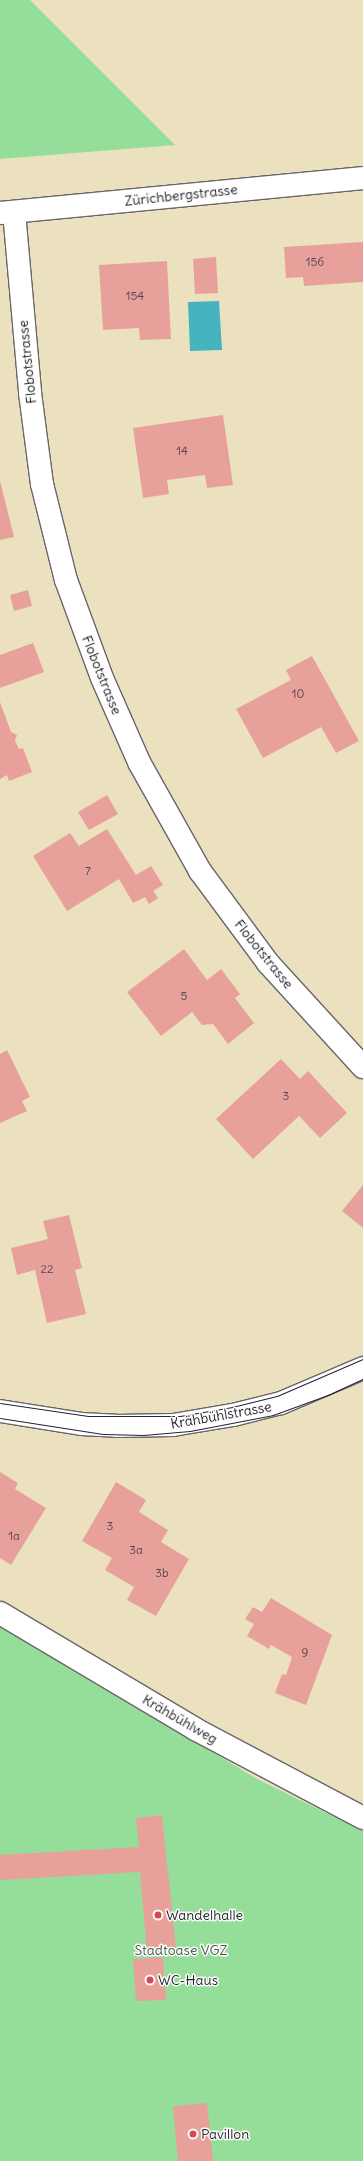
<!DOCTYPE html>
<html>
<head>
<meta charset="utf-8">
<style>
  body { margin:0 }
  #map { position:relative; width:363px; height:2161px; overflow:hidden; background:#ece1bf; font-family:Delius,sans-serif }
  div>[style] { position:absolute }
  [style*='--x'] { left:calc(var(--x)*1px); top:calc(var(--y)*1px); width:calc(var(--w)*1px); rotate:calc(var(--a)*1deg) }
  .green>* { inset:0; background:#95de99 }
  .water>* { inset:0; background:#45b4be }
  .building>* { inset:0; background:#e7a19a }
  .roads { filter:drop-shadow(1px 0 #696569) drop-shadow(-1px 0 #696569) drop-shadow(0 1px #696569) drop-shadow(0 -1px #696569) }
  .street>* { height:22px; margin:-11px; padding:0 11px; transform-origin:11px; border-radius:11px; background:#fff }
  .secondary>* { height:22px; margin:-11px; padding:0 11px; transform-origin:11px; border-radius:11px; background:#fff }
  .tram>* { height:1px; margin:-0.5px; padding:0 0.5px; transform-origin:0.5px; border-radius:0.5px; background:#22223b }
  .dots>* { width:11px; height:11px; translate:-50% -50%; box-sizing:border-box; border:2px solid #fdfcf7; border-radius:50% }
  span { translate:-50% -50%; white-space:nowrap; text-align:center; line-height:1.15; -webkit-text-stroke:3px #fdfcf7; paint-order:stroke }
  .number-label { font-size:12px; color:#534253 }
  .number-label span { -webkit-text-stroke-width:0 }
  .street-label { font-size:14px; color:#22223b }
  .poi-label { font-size:14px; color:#22223b }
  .left { translate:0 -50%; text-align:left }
  .park-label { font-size:14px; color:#445a57 }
</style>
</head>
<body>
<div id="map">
  <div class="green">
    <i style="clip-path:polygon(0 0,30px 0,175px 145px,0 159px)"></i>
    <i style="clip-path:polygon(0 1622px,257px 1779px,363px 1831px,363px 2161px,0 2161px)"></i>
  </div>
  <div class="water">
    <i style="clip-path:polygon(219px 301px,222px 350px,190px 351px,188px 302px)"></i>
  </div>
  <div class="building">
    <i style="clip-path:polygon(363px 242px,363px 282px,304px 286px,303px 277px,286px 278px,284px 247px)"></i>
    <i style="clip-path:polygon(216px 257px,218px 293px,195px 294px,193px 259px)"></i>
    <i style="clip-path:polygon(167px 261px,171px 339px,140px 340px,139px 328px,103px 330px,99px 265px)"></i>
    <i style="clip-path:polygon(223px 415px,233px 485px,207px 488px,205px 475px,167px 480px,169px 494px,143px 498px,133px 428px)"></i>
    <i style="clip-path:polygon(0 481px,14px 537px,0 540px)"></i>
    <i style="clip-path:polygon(28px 590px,32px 606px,14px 611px,10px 595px)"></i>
    <i style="clip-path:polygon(33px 643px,44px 672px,0 688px,0 655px)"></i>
    <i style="clip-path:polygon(312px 656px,359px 741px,336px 753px,321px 727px,263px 758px,236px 709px,291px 680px,286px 670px)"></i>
    <i style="clip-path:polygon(0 702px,11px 732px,17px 735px,15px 741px,19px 749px,23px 748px,32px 772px,9px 781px,7px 775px,0 779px)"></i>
    <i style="clip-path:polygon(107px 795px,118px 814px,89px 830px,78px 812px)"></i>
    <i style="clip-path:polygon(107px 829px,136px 875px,151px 866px,163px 885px,153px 891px,158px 898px,149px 904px,145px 897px,133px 903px,119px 879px,67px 911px,33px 856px,70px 833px,79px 846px)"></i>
    <i style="clip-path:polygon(184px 949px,207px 980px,221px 969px,240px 994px,235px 998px,254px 1023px,228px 1044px,213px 1024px,202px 1025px,192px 1012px,161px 1036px,127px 992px)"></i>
    <i style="clip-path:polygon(7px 1050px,30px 1097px,22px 1101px,27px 1111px,0 1123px,0 1054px)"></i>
    <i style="clip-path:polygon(281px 1059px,300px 1079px,308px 1071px,347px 1113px,320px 1138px,299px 1116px,253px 1159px,216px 1119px)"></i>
    <i style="clip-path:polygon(363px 1185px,363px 1228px,342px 1211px)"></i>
    <i style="clip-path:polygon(69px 1215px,82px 1268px,75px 1270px,86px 1314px,47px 1323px,35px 1270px,17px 1275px,11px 1248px,48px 1239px,43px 1221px)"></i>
    <i style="clip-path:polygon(0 1472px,18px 1483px,15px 1489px,46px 1508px,11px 1565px,0 1558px)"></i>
    <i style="clip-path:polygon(116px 1482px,146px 1500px,139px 1512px,168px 1530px,161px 1542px,189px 1559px,156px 1616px,127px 1600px,134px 1587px,105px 1570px,112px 1558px,82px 1541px)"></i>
    <i style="clip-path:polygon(271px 1598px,332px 1635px,306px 1705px,275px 1693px,282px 1674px,286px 1675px,292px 1657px,271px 1645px,269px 1649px,247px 1636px,254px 1624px,245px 1619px,253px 1607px,262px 1612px)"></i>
    <i style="clip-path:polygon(162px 1815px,176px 1949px,147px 1953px,140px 1872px,0 1880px,0 1855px,139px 1847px,136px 1818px)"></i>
    <i style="clip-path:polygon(163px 1957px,166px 2000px,136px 2001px,133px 1959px)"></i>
    <i style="clip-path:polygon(207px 2103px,213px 2161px,178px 2161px,173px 2106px)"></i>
  </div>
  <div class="roads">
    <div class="street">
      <i style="--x:14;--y:212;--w:182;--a:84.9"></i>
      <i style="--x:30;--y:393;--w:92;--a:82.5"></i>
      <i style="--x:42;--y:484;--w:99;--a:76"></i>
      <i style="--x:66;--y:580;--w:104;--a:69.8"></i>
      <i style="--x:102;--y:678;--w:94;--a:66.2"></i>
      <i style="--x:140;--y:764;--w:123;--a:60.7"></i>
      <i style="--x:200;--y:871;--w:114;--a:53.5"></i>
      <i style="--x:268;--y:963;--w:141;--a:47.6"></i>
      <i style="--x:0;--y:213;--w:365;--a:-5.5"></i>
      <i style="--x:0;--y:1613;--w:227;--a:30.7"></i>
      <i style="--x:195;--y:1729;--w:190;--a:27.9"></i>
    </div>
    <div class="secondary">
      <i style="--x:0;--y:1411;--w:82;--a:9.1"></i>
      <i style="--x:81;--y:1424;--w:35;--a:3"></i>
      <i style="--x:116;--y:1426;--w:57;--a:-1"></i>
      <i style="--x:173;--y:1425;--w:61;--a:-9.5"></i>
      <i style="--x:233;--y:1415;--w:49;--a:-14"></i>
      <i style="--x:281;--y:1403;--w:89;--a:-23.1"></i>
    </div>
  </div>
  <div class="tram">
    <i style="--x:0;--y:1403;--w:89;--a:8.4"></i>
    <i style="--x:88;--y:1416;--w:92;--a:0"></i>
    <i style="--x:180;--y:1416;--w:53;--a:-9.8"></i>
    <i style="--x:232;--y:1407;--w:46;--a:-13.7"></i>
    <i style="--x:277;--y:1396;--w:94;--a:-23.3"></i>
    <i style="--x:0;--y:1418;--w:104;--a:8.8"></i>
    <i style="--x:103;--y:1434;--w:40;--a:1.4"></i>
    <i style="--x:143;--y:1435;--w:47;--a:-4.9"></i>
    <i style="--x:190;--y:1431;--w:85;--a:-10.9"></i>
    <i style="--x:273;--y:1415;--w:59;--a:-20"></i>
    <i style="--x:328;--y:1395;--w:38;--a:-25"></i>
  </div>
  <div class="dots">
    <i style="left:158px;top:1915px;background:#d1495b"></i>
    <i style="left:150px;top:1980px;background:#d1495b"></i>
    <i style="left:193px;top:2134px;background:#d1495b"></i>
  </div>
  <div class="number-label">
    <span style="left:315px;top:262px">156</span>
    <span style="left:135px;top:296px">154</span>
    <span style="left:182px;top:451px">14</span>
    <span style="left:298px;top:694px">10</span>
    <span style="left:88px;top:871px">7</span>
    <span style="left:184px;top:996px">5</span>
    <span style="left:286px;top:1096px">3</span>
    <span style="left:47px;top:1269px">22</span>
    <span style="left:110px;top:1526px">3</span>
    <span style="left:14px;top:1536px">1a</span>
    <span style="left:136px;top:1550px">3a</span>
    <span style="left:162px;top:1573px">3b</span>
    <span style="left:305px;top:1653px">9</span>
  </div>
  <div class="street-label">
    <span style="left:181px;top:195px;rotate:-6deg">Zürichbergstrasse</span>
    <span style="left:27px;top:362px;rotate:-96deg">Flobotstrasse</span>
    <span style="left:102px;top:675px;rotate:68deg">Flobotstrasse</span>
    <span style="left:264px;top:954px;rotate:51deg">Flobotstrasse</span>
    <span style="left:221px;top:1415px;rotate:-10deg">Krähbühlstrasse</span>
    <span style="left:180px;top:1719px;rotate:30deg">Krähbühlweg</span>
  </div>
  <div class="poi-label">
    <span class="left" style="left:166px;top:1915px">Wandelhalle</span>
    <span class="left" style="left:158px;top:1980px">WC-Haus</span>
    <span class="left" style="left:201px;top:2134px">Pavillon</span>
  </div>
  <div class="park-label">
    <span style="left:181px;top:1950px">Stadtoase VGZ</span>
  </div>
</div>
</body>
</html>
